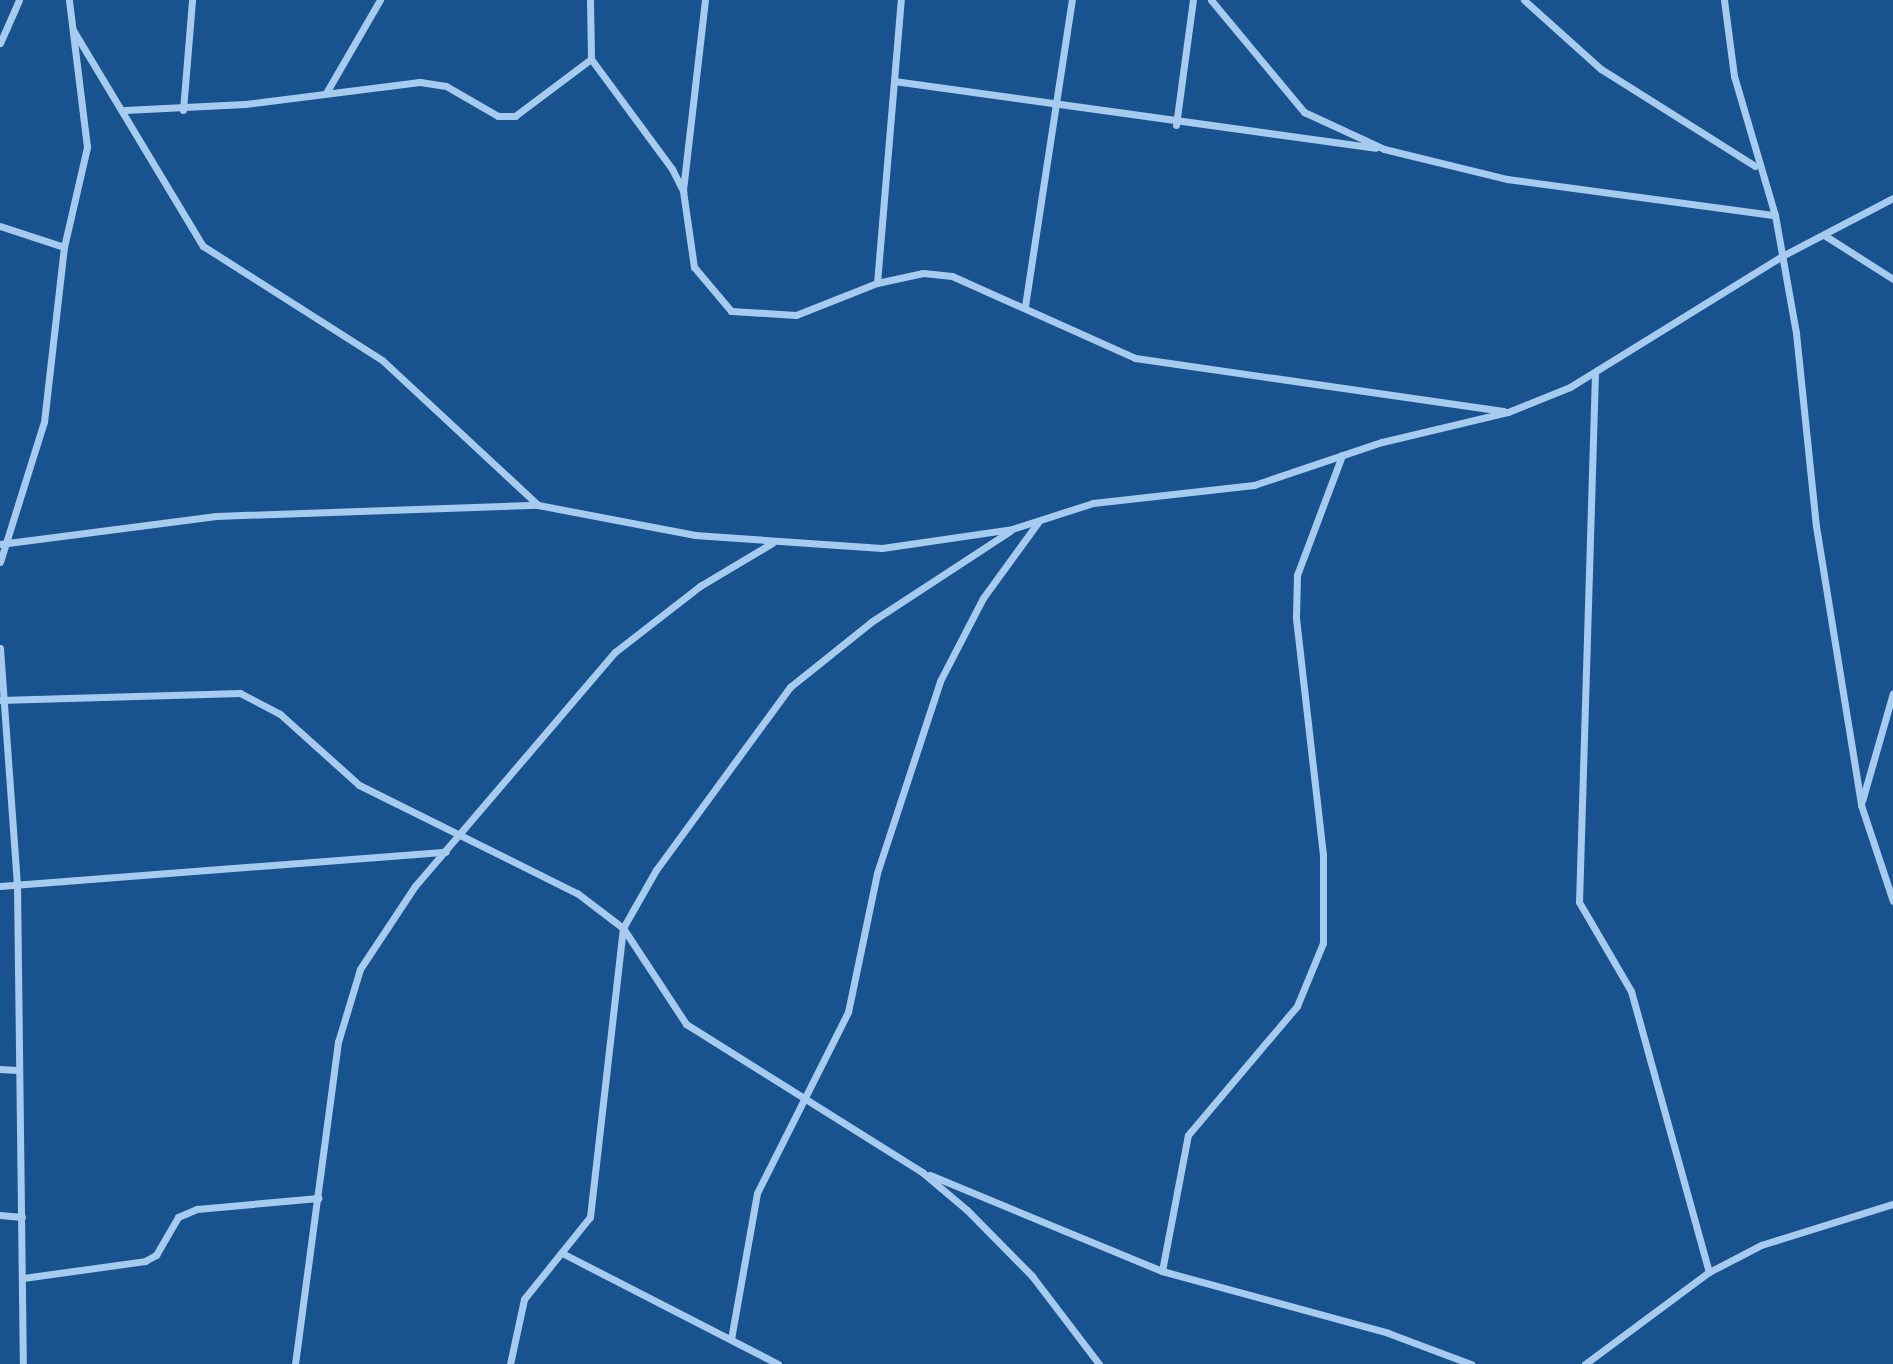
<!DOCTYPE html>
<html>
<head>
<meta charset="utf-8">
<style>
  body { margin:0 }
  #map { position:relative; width:1893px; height:1364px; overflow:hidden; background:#19538f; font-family:Poppins,sans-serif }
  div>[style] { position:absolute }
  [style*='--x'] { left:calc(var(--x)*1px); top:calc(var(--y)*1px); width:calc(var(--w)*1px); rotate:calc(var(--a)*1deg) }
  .minor>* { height:7px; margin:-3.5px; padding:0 3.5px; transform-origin:3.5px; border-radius:3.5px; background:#a6cbef }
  span { translate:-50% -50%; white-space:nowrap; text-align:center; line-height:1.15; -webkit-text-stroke:5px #19538f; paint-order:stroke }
</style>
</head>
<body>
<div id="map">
  <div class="minor">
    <i style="--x:590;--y:0;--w:59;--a:89"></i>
    <i style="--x:591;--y:59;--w:137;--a:53.6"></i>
    <i style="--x:672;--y:169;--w:25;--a:63"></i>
    <i style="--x:683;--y:191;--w:77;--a:81.8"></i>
    <i style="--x:694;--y:267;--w:57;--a:49.9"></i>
    <i style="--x:731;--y:311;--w:65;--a:3.5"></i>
    <i style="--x:796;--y:315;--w:87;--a:-21.6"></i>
    <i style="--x:877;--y:283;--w:47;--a:-12.3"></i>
    <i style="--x:923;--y:273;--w:29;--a:6"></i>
    <i style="--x:952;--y:276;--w:201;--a:24.1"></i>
    <i style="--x:1135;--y:358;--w:372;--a:8.2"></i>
    <i style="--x:1211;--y:0;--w:146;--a:50.3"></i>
    <i style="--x:1304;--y:112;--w:88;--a:24.8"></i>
    <i style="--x:1384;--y:149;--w:127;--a:13.7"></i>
    <i style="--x:1507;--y:179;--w:270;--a:7.7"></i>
    <i style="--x:1524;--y:0;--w:103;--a:41.9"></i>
    <i style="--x:1601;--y:69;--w:182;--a:32.2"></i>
    <i style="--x:1724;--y:0;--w:77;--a:82.5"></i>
    <i style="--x:1734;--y:76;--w:145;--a:73.6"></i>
    <i style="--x:1775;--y:215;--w:120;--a:79.9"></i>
    <i style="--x:1796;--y:333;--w:194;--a:84.1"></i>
    <i style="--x:1816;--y:526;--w:283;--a:80.8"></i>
    <i style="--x:1861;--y:805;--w:101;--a:71.6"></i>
    <i style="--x:73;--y:30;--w:252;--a:59"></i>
    <i style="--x:203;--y:246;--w:212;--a:32.5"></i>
    <i style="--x:382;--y:360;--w:213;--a:42.9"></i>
    <i style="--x:0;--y:43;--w:47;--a:-66.2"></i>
    <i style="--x:894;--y:81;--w:486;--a:7.9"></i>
    <i style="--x:326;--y:93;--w:108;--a:-59.9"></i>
    <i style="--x:125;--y:110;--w:120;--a:-2.9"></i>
    <i style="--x:245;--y:104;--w:176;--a:-7.2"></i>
    <i style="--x:420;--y:82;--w:26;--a:9"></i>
    <i style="--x:446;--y:86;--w:60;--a:30"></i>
    <i style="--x:498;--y:116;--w:17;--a:0"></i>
    <i style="--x:515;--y:116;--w:95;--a:-36.9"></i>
    <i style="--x:183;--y:110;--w:110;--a:-85.3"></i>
    <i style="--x:1176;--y:125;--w:126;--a:-82.3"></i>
    <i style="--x:683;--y:190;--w:191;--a:-83.4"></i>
    <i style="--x:0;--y:226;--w:67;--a:18.2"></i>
    <i style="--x:1824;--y:235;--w:82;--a:32.5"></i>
    <i style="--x:877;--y:283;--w:284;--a:-85.2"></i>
    <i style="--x:1025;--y:306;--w:310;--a:-81.3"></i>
    <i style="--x:1595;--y:373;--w:529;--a:91.73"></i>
    <i style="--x:1579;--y:902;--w:103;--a:59.7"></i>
    <i style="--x:1631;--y:991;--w:292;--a:74.5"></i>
    <i style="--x:0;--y:544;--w:218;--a:-7.4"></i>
    <i style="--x:216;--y:516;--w:322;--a:-2"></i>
    <i style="--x:538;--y:505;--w:160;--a:10.8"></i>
    <i style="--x:695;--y:535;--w:187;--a:4"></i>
    <i style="--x:882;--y:548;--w:131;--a:-8.3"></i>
    <i style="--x:1012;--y:529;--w:85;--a:-17.8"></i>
    <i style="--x:1093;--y:503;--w:162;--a:-6.4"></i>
    <i style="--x:1254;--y:485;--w:135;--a:-18.6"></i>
    <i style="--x:1382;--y:442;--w:130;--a:-13.4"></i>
    <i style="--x:1508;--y:412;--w:67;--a:-22"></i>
    <i style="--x:1570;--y:387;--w:249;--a:-31.7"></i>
    <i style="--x:1782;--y:256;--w:125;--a:-27.6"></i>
    <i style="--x:0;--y:562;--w:147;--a:-72.6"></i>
    <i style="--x:44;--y:422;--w:176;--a:-83.5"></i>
    <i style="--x:64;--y:247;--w:103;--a:-77"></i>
    <i style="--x:87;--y:147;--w:148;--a:-97"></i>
    <i style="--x:0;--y:648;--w:238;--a:85.9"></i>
    <i style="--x:17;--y:885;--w:479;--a:89.3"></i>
    <i style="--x:0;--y:700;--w:240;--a:-1.7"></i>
    <i style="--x:240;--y:693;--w:45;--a:27.7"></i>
    <i style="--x:280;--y:714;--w:106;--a:41.9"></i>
    <i style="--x:359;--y:785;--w:243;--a:26.4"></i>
    <i style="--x:577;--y:893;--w:58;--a:37.3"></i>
    <i style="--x:623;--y:928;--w:115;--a:56.7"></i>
    <i style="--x:686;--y:1024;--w:279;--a:32.1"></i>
    <i style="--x:922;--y:1172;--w:59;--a:40.2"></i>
    <i style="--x:967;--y:1210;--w:93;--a:45.4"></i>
    <i style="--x:1032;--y:1276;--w:111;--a:52.7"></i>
    <i style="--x:1862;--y:801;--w:112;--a:-74"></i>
    <i style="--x:0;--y:886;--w:447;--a:-4.4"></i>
    <i style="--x:0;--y:1069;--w:17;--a:3"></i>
    <i style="--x:930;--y:1175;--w:251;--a:22.5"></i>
    <i style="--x:1162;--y:1271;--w:234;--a:15.3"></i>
    <i style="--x:1388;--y:1333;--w:89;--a:20.5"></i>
    <i style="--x:0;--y:1215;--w:22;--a:5"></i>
    <i style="--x:562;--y:1253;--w:243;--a:27.2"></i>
    <i style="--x:1162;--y:1271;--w:138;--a:-79.2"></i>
    <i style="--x:1188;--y:1135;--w:169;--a:-49.8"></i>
    <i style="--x:1297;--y:1006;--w:68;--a:-67.6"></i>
    <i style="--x:1323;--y:943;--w:88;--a:-90"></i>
    <i style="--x:1323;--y:855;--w:240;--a:-96.5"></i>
    <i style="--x:1296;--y:617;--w:42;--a:-88.6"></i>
    <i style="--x:1297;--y:575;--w:128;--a:-69.4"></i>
    <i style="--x:23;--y:1278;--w:123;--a:-7.9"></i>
    <i style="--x:145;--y:1261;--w:13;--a:-29"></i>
    <i style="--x:156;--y:1255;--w:44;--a:-59.9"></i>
    <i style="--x:178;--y:1217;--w:21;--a:-23"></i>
    <i style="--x:197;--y:1209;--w:122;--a:-5.2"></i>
    <i style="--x:731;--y:1339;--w:148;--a:-79.9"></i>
    <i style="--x:757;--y:1193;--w:203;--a:-63.3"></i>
    <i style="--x:848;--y:1012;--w:142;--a:-78.2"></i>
    <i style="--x:877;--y:873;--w:202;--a:-71.8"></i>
    <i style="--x:940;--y:681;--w:93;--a:-62.6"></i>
    <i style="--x:983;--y:598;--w:95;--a:-54"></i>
    <i style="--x:295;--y:1364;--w:325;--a:-82.4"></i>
    <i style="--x:338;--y:1042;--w:76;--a:-73.2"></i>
    <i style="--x:360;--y:969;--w:100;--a:-56.5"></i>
    <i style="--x:415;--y:886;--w:308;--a:-49.5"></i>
    <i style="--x:615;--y:652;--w:108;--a:-37.8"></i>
    <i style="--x:700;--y:586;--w:84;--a:-30.8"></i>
    <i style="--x:510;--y:1364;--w:66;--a:-77.8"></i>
    <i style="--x:524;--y:1299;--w:105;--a:-51.2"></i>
    <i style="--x:590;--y:1217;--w:291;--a:-83.5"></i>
    <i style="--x:623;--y:928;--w:67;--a:-60.4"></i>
    <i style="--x:656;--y:870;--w:227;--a:-53.8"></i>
    <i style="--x:790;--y:687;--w:104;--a:-38.7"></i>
    <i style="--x:871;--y:622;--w:166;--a:-33.2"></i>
    <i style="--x:1585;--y:1364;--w:154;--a:-36.6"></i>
    <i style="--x:1709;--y:1272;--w:59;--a:-27.4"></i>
    <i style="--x:1761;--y:1245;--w:138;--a:-17.3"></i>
  </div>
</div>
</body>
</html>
